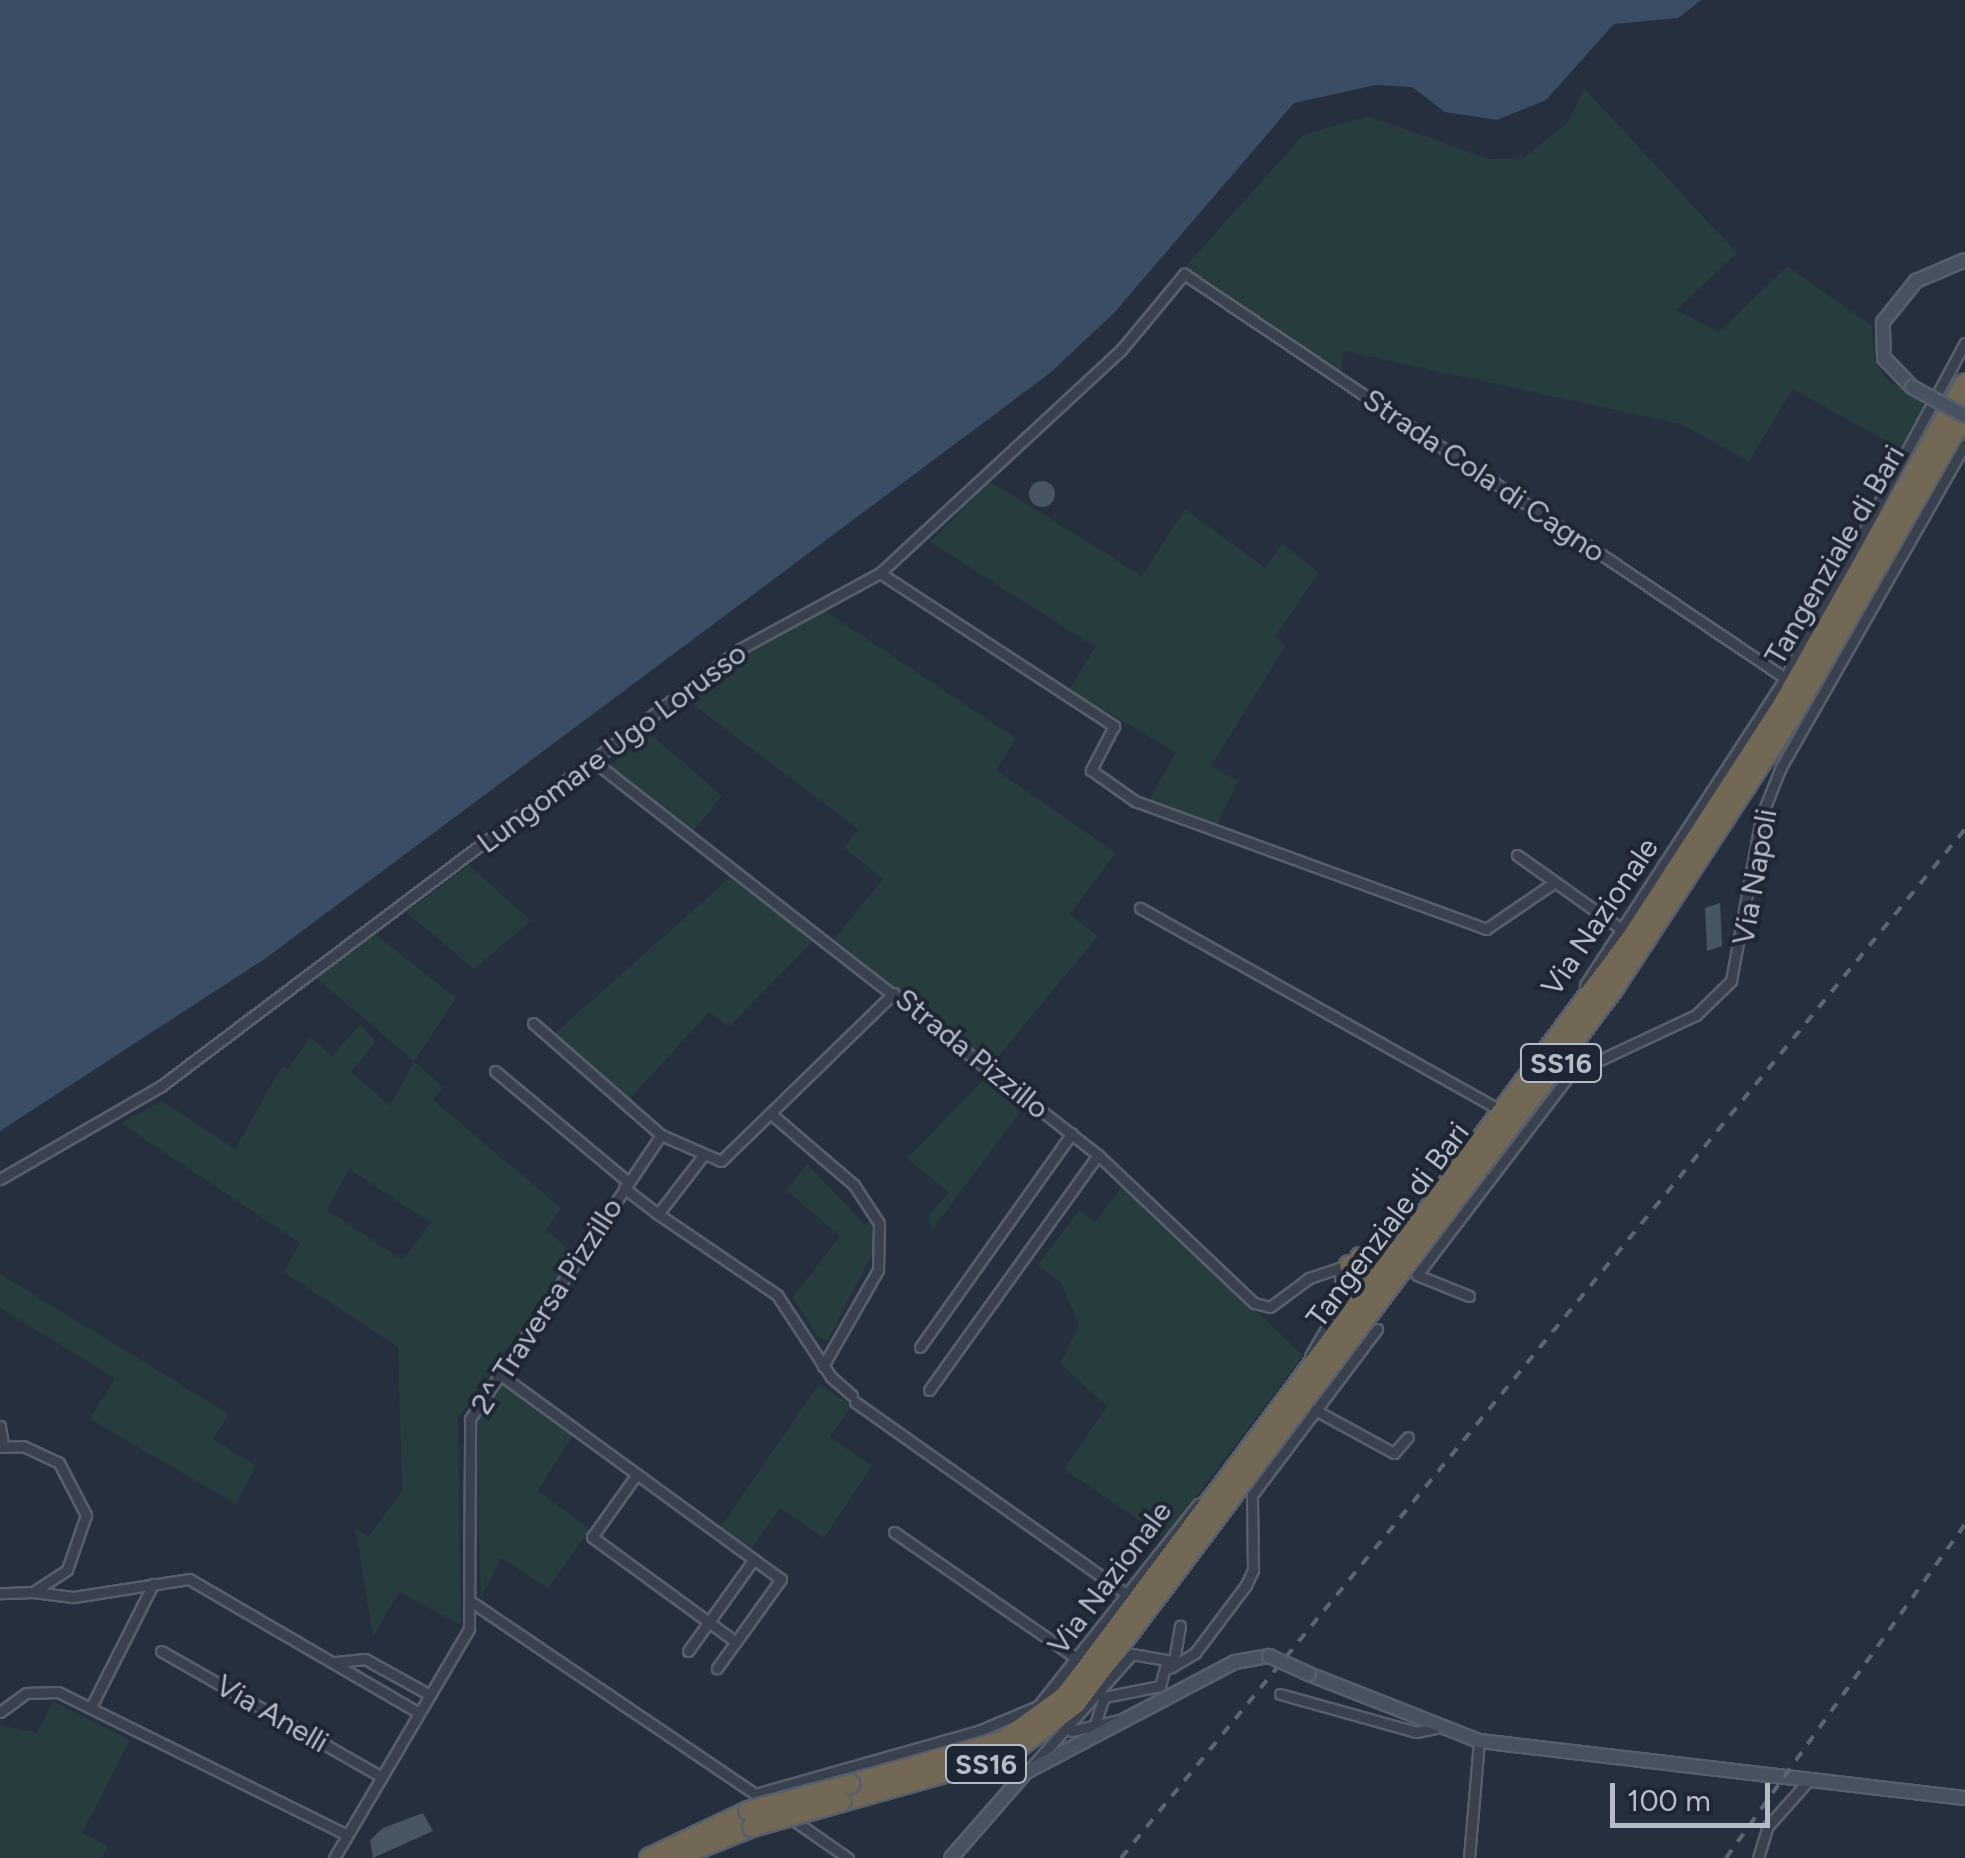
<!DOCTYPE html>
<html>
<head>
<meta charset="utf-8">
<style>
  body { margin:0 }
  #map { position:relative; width:1965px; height:1858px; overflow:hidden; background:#252f3d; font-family:Figtree,sans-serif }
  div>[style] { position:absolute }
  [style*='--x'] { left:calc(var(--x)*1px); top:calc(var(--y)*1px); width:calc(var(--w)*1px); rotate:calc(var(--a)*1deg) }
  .green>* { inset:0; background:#263c3e }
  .water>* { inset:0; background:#3a4d65 }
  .building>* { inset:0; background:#485563 }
  .round { border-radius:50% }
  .roads { filter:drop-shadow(2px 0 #565f6b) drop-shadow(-2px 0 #565f6b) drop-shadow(0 2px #565f6b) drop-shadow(0 -2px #565f6b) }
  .street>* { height:9px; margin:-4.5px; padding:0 4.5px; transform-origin:4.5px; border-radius:4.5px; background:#38414d }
  .secondary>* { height:12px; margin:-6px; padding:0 6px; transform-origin:6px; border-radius:6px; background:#475160 }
  .highway>* { height:18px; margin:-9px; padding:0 9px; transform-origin:9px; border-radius:9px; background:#736756 }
  .rail>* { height:4px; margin-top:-2px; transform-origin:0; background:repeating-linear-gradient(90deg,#5b6574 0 10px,transparent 0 20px) }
  .bridges { filter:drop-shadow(2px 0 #565f6b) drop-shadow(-2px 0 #565f6b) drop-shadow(0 2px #565f6b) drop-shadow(0 -2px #565f6b) }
  .secondary-bridge>* { height:12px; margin:-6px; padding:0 6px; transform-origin:6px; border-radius:6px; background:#475160 }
  .highway-bridge>* { height:18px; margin:-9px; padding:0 9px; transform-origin:9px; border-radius:9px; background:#736756 }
  span { translate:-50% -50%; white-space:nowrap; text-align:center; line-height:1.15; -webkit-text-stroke:8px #1d2632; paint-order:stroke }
  .shield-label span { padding:2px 8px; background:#1d2632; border:2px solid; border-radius:8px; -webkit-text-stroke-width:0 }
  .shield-label { font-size:28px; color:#b4bcc8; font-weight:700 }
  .street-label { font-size:30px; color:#b4bcc8 }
  .scale { position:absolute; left:1610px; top:1783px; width:160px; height:45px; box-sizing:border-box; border:5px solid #b4bcc8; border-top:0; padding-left:12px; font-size:30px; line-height:35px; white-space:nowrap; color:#b4bcc8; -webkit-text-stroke:8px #1d2632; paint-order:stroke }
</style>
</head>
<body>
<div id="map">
  <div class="green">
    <i style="clip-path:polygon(1584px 88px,1737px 253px,1676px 310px,1719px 332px,1787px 266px,1872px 326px,1874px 360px,1887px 379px,1934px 409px,1910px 454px,1793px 389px,1749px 461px,1680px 424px,1344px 351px,1341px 373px,1185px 267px,1303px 135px,1368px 116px,1489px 159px,1524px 158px,1569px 121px)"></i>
    <i style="clip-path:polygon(990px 481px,1142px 576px,1185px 509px,1265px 568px,1282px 544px,1319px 572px,1275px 637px,1286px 645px,1211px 766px,1238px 781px,1218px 824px,1150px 799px,1176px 752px,1069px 690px,1095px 647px,930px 542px)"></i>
    <i style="clip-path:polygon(825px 611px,1016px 738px,996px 770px,1116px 853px,1070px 914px,1098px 936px,992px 1064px,834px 939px,883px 879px,844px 848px,858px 829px,686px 699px,753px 645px)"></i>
    <i style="clip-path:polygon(648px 732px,722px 796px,694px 830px,609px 766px)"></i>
    <i style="clip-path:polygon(469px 865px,531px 921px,474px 969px,406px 912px)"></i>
    <i style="clip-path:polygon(733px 875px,816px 938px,729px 1027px,709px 1012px,628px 1101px,552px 1036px)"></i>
    <i style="clip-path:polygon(evenodd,375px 934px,456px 998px,414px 1062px,443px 1087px,433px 1100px,561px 1208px,546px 1230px,575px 1254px,458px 1418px,461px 1625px,399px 1592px,373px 1637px,355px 1527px,369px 1536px,402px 1491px,398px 1347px,284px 1272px,300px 1243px,121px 1123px,162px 1101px,235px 1149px,282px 1066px,288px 1069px,310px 1037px,332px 1056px,360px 1024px,376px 1041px,351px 1072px,390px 1106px,414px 1061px,314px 976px,375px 934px,349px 1169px,431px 1223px,402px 1260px,327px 1210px,349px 1169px)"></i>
    <i style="clip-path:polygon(988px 1075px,1025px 1105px,933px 1229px,928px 1216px,949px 1193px,907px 1158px)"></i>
    <i style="clip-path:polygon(807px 1164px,864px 1224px,872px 1221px,877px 1244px,828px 1341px,818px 1337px,793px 1297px,840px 1236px,786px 1190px)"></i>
    <i style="clip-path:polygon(1124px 1184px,1303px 1356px,1165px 1538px,1064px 1469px,1107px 1406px,1060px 1364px,1079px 1325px,1061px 1283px,1038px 1265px,1079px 1210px,1095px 1222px)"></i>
    <i style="clip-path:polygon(0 1274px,229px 1414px,213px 1439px,256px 1466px,236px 1504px,90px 1419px,115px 1378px,0 1308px)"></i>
    <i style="clip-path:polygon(501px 1384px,573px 1435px,538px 1491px,590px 1529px,548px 1588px,501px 1558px,481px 1599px,475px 1426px)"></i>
    <i style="clip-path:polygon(819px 1384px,852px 1405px,830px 1437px,872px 1466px,824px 1538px,780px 1508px,751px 1549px,721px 1526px)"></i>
    <i style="clip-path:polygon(53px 1701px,130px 1740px,82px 1833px,108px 1846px,102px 1858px,0 1858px,0 1725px,37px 1733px)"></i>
  </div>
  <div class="water">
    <i style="clip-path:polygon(0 0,1701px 0,1678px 18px,1614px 24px,1546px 100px,1497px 120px,1445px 112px,1412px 87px,1376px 85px,1294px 103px,1114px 313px,1050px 373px,266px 958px,0 1131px)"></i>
  </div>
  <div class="building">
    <i class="round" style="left:1029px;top:481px;width:26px;height:26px"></i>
    <i style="clip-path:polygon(1720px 903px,1722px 946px,1707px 951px,1705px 908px)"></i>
    <i style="clip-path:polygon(423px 1813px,433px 1831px,373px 1858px,370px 1840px,383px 1828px)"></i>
  </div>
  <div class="roads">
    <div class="street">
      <i style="--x:880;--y:573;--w:280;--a:33.2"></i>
      <i style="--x:1114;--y:726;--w:50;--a:117.6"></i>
      <i style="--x:1091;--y:770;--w:54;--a:35.2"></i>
      <i style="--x:1135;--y:801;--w:374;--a:20"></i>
      <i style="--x:1486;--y:929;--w:83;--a:-34.3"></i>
      <i style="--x:1555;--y:882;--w:85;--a:35.4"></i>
      <i style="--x:597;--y:764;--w:636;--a:37.97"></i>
      <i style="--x:1098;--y:1155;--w:215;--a:43.5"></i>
      <i style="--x:1254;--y:1303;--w:16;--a:14"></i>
      <i style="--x:1270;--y:1307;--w:49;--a:-36.6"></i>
      <i style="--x:1309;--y:1278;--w:41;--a:-18.4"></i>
      <i style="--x:1517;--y:855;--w:47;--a:35.4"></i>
      <i style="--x:1140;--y:908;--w:409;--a:29.3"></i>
      <i style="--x:1585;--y:985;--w:366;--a:-56.9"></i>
      <i style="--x:1785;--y:678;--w:380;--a:-61.8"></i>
      <i style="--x:533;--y:1023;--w:170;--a:41.2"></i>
      <i style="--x:661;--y:1135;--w:65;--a:23.4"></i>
      <i style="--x:721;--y:1161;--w:241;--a:-44.2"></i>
      <i style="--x:495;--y:1071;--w:173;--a:39.8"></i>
      <i style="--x:770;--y:1113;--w:111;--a:40.6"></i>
      <i style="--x:854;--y:1185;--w:45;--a:56.7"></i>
      <i style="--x:879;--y:1223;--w:47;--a:91.2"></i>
      <i style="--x:878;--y:1270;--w:111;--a:119.8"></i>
      <i style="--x:0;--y:1179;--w:186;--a:-30"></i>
      <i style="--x:161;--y:1086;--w:725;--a:-37.04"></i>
      <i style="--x:740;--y:649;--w:159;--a:-28.5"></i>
      <i style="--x:880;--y:573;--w:328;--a:-42.8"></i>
      <i style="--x:1121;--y:350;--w:99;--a:-50.3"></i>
      <i style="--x:1184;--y:274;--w:724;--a:33.91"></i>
      <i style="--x:624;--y:1188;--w:43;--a:37.4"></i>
      <i style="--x:658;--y:1214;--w:72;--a:-52.3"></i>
      <i style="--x:658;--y:1214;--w:144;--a:34.2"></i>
      <i style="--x:777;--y:1295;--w:98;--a:56.6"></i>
      <i style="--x:831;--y:1377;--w:28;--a:41"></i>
      <i style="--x:1361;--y:1256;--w:68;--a:-37.9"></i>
      <i style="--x:1469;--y:1296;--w:56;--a:-158"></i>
      <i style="--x:1417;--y:1275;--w:253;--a:-52.7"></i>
      <i style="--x:1570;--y:1074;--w:139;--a:-25.1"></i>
      <i style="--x:1696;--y:1015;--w:49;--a:-44.2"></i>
      <i style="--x:1731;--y:981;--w:167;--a:-79.6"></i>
      <i style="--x:1761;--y:817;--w:54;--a:-68.2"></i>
      <i style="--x:1781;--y:767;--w:371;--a:-60.3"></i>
      <i style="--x:920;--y:1347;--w:262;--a:-54.6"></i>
      <i style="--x:1310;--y:1356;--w:64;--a:-59.8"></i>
      <i style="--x:1342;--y:1301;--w:33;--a:-95"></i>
      <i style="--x:498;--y:1373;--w:350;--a:36.1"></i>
      <i style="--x:781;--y:1579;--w:110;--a:125.7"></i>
      <i style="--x:929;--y:1390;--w:289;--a:-54.3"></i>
      <i style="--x:855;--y:1402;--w:334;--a:35.3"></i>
      <i style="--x:1315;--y:1410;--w:90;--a:28.6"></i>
      <i style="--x:1394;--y:1453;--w:21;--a:-49"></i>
      <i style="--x:0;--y:1426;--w:20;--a:81"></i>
      <i style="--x:0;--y:1447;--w:23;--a:-2"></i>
      <i style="--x:23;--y:1446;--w:40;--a:25"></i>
      <i style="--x:59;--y:1463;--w:59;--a:62.6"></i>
      <i style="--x:86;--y:1515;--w:58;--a:109.1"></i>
      <i style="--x:67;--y:1570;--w:40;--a:147.1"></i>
      <i style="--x:33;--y:1592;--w:33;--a:178"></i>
      <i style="--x:637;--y:1474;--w:77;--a:125.5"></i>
      <i style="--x:592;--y:1537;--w:178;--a:36.1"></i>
      <i style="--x:894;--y:1532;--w:225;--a:34.7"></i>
      <i style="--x:33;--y:1592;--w:40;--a:7.1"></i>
      <i style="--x:73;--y:1597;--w:117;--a:-8.8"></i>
      <i style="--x:189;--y:1579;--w:266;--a:30.2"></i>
      <i style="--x:473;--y:1603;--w:346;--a:34.1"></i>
      <i style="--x:161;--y:1651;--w:254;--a:29.7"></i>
      <i style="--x:688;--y:1651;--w:113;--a:-54.3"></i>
      <i style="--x:336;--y:1662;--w:29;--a:-6"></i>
      <i style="--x:365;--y:1659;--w:74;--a:29"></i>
      <i style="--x:1173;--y:1666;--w:41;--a:-80.1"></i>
      <i style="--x:1170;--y:1668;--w:29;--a:-31"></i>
      <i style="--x:1195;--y:1653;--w:85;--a:-53.1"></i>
      <i style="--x:1246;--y:1585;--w:17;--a:-65"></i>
      <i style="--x:1253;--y:1570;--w:75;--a:-90.8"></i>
      <i style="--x:1252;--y:1495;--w:208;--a:-53"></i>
      <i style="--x:1280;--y:1694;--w:141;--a:15.6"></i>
      <i style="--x:1416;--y:1732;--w:20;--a:-11"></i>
      <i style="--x:91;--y:1707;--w:138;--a:-63.2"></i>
      <i style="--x:0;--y:1712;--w:32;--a:-36"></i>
      <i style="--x:26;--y:1693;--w:32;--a:-2"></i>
      <i style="--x:58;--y:1692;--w:322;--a:26.3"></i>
      <i style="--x:1071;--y:1731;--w:49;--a:-12.9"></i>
      <i style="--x:1034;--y:1764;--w:147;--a:-48.3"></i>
      <i style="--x:1132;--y:1654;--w:36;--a:10"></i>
      <i style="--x:1167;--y:1660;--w:27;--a:105"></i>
      <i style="--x:1160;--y:1686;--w:57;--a:168.9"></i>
      <i style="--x:1104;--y:1697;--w:41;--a:108.4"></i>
      <i style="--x:755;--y:1794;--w:235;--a:-15.8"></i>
      <i style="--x:981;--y:1730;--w:62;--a:-22.8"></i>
      <i style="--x:1038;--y:1706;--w:258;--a:-51.6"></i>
      <i style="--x:789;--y:1817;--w:72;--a:34.8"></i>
      <i style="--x:334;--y:1858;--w:266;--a:-59.5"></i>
      <i style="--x:469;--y:1629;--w:210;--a:-89.7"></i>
      <i style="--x:470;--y:1419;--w:342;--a:-56.1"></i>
      <i style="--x:1469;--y:1858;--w:117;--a:-85.1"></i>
      <i style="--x:1758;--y:1858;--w:34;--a:-73"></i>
      <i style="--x:1768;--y:1826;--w:60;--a:-48.4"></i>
    </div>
    <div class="secondary">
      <i style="--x:1912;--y:387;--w:40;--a:-134"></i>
      <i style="--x:1884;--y:358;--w:36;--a:-92"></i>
      <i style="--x:1883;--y:322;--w:53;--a:-51.2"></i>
      <i style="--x:1916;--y:281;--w:53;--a:-23.2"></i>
      <i style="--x:1309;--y:1674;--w:183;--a:21.5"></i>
      <i style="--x:1479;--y:1741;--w:489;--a:6.7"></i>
      <i style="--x:951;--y:1858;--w:114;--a:-48.9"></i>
      <i style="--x:1026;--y:1772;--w:236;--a:-27.8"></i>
      <i style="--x:1235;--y:1662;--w:35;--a:-10"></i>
    </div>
    <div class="highway">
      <i style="--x:1360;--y:1257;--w:18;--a:29"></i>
      <i style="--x:1376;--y:1266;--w:23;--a:-41"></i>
      <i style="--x:1349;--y:1265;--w:20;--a:41"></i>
      <i style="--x:1364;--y:1278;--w:23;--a:110"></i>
      <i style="--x:850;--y:1784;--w:160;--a:-15.9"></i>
      <i style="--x:1004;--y:1740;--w:77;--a:-36"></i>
      <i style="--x:1066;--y:1695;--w:945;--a:-53.26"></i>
      <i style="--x:1631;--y:938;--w:270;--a:-57"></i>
      <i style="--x:1778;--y:712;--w:378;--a:-60.4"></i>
      <i style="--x:842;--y:1802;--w:173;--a:-15.7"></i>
      <i style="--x:1009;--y:1755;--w:84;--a:-37.3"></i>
      <i style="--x:1076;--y:1704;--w:896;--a:-53.08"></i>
      <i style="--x:1614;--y:988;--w:325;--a:-56.8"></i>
      <i style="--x:1792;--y:716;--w:348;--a:-60.2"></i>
      <i style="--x:649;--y:1858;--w:110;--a:-25.4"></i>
      <i style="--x:675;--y:1858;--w:83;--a:-21.9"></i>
    </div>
  </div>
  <div class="rail">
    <i style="--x:1121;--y:1858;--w:1331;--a:-50.64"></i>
    <i style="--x:1726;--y:1858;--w:411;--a:-54.4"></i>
  </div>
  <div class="bridges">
    <div class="secondary-bridge">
      <i style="--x:1912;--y:387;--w:60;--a:28.7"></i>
      <i style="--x:1269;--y:1656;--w:44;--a:24.2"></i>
    </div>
    <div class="highway-bridge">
      <i style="--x:748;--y:1811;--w:106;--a:-14.8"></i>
      <i style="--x:752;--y:1827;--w:93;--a:-15.5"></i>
    </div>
  </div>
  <div class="shield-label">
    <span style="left:1561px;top:1063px">SS16</span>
    <span style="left:986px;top:1764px">SS16</span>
  </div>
  <div class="street-label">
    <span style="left:1484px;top:476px;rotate:34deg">Strada Cola di Cagno</span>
    <span style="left:1835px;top:555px;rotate:-60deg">Tangenziale di Bari</span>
    <span style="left:612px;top:748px;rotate:-37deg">Lungomare Ugo Lorusso</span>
    <span style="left:1755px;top:877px;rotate:-80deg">Via Napoli</span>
    <span style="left:1600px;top:917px;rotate:-56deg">Via Nazionale</span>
    <span style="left:972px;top:1054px;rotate:39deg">Strada Pizzillo</span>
    <span style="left:1388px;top:1225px;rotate:-53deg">Tangenziale di Bari</span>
    <span style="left:547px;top:1306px;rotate:-57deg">2^ Traversa Pizzillo</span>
    <span style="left:1110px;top:1578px;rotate:-53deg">Via Nazionale</span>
    <span style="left:272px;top:1714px;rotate:30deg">Via Anelli</span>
  </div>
  <div class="scale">100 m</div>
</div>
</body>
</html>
